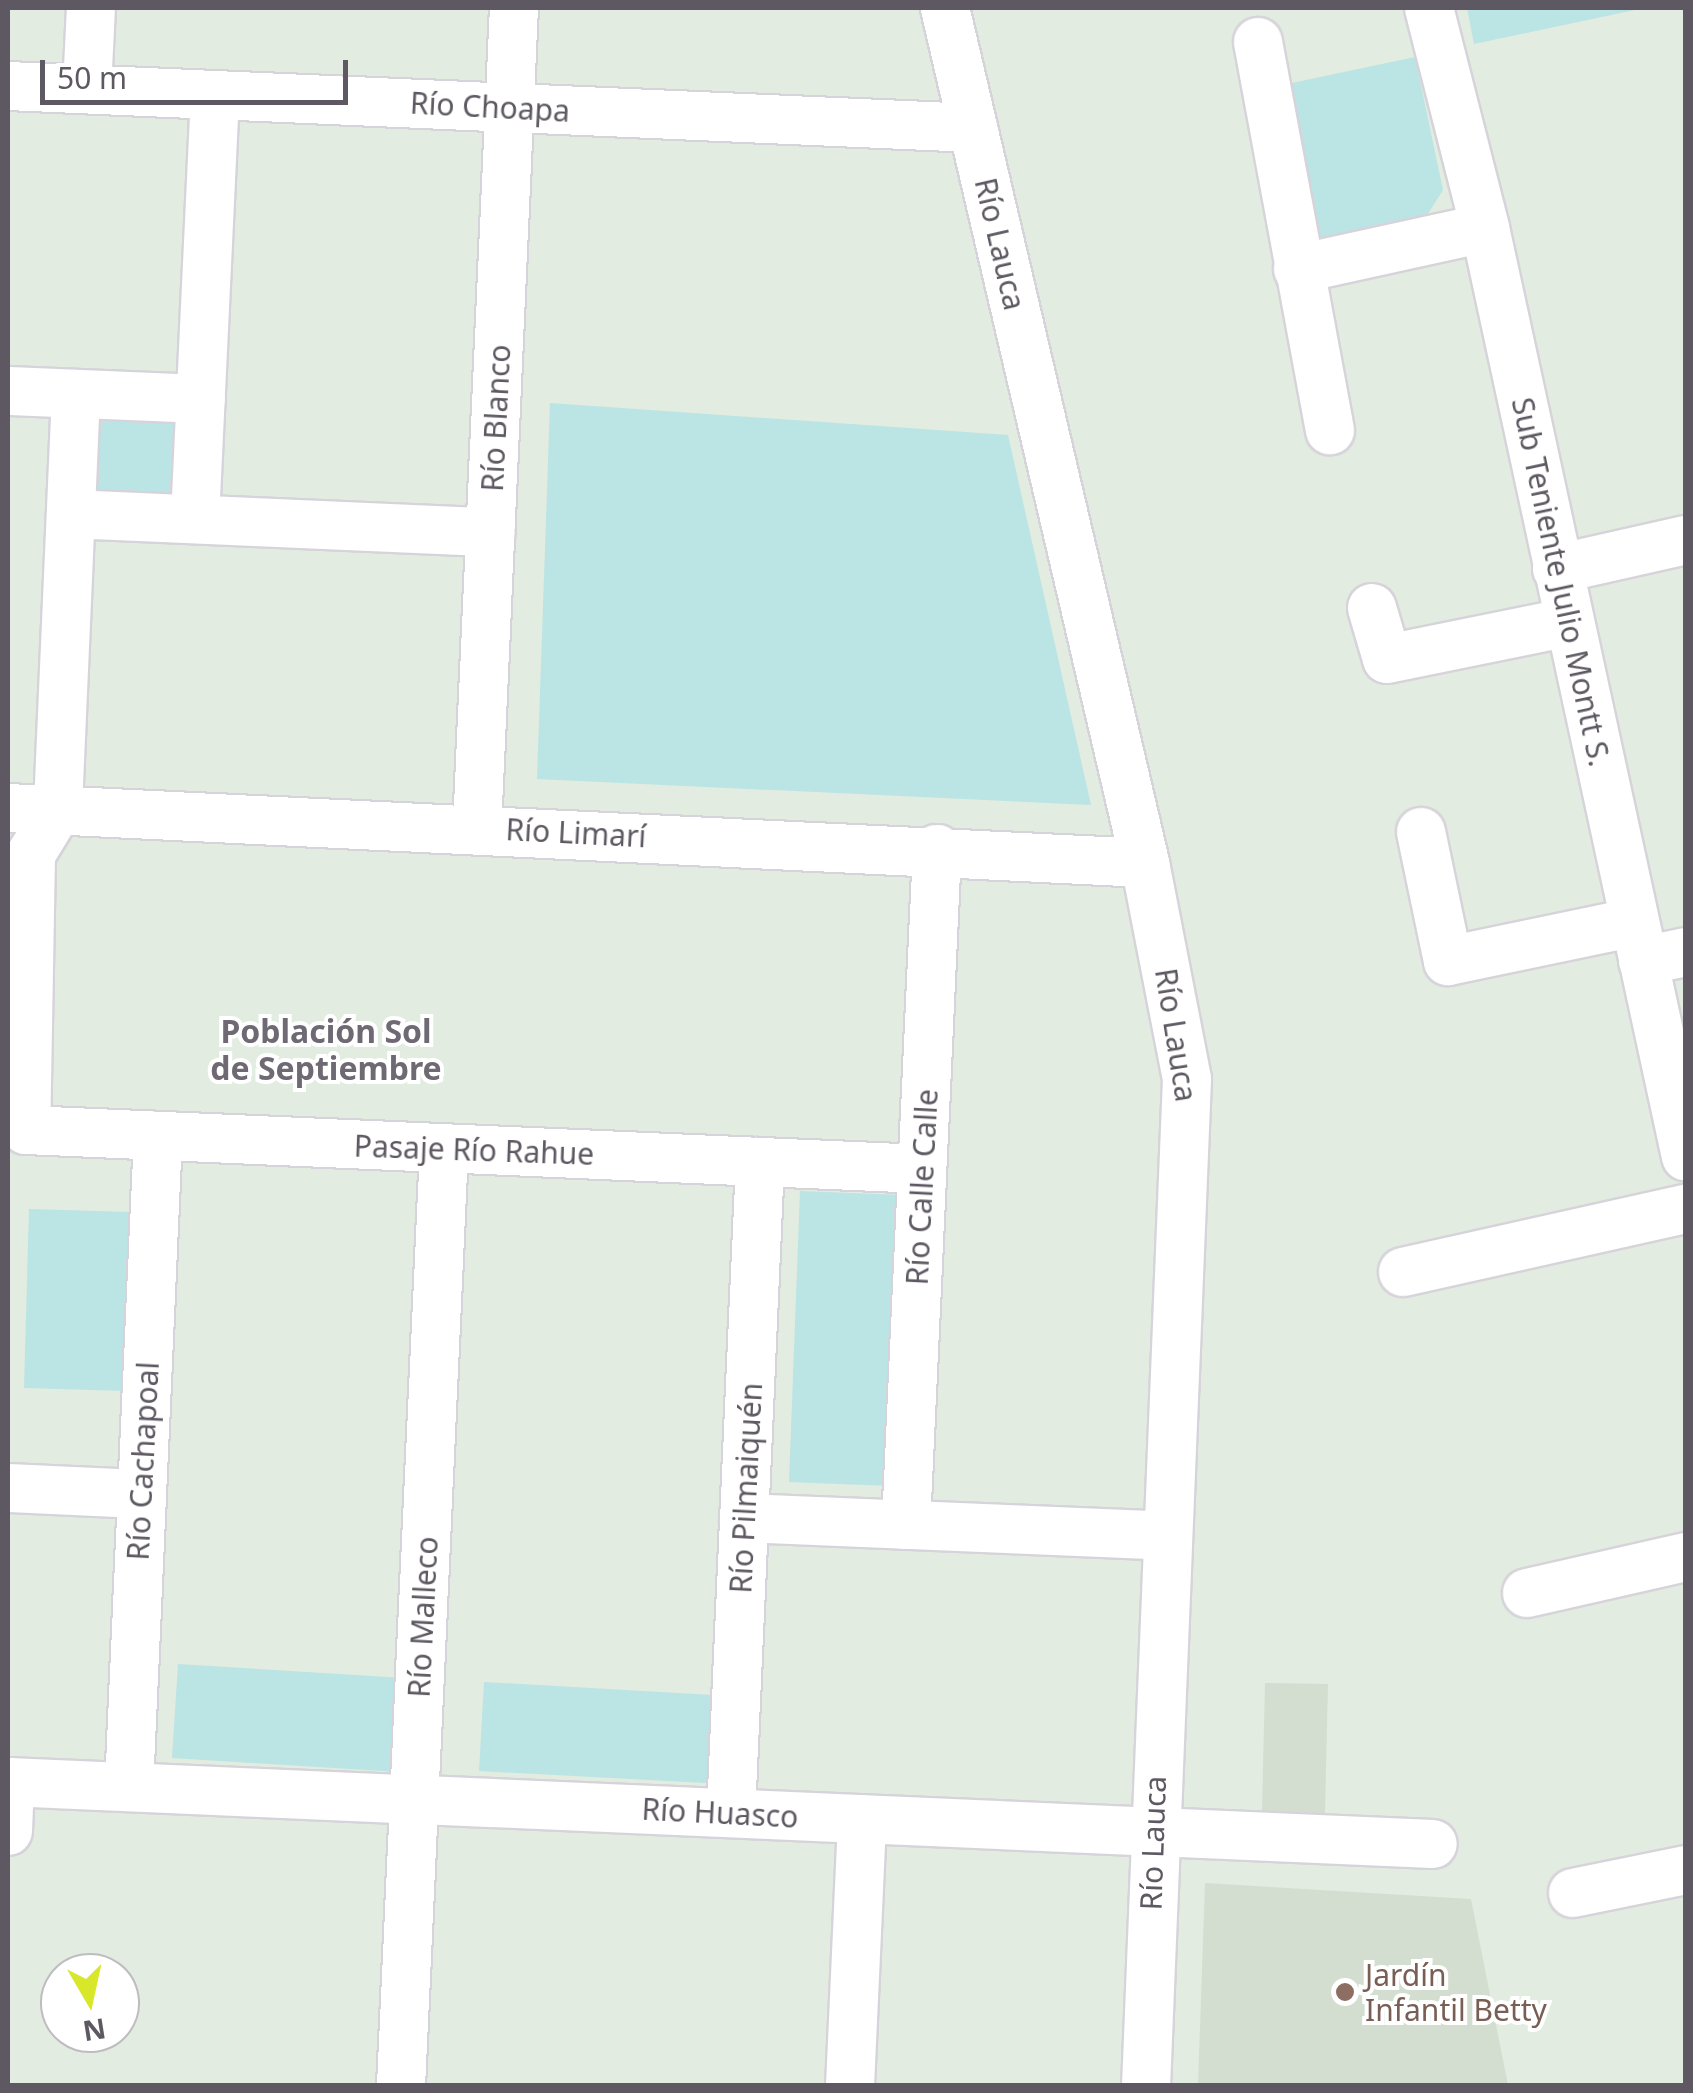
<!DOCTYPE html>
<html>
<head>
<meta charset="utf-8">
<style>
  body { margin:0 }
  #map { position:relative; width:1693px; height:2093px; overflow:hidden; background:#e2ece0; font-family:"Noto Sans",sans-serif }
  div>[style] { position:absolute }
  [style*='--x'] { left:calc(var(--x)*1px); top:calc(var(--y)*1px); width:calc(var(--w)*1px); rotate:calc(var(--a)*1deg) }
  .education>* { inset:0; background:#d3ded1 }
  .green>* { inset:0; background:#bbe4e4 }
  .roads { filter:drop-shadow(2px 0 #d7d3da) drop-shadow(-2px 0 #d7d3da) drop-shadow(0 2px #d7d3da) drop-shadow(0 -2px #d7d3da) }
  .street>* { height:48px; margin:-24px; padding:0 24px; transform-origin:24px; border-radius:24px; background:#fff }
  .dots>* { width:28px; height:28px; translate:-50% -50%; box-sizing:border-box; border:5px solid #fff; border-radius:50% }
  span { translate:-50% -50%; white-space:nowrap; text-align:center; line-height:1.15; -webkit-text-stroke:8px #fff; paint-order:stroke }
  .street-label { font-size:30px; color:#5d5861 }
  .education-label { font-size:30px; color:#785e54 }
  .left { translate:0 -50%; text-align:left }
  .neighbourhood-label { font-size:32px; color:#6e6973; font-weight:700 }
  .frame { position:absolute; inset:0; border:10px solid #5d5861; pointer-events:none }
  .north { position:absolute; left:40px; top:1953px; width:100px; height:100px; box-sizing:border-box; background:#fff; border:2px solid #bebcc0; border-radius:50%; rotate:171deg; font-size:28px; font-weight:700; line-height:40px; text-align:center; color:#5d5861 }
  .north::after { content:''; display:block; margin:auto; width:35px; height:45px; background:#d9e72a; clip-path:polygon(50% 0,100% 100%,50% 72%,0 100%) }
  .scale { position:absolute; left:40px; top:60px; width:308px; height:45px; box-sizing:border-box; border:5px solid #5d5861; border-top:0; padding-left:12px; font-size:30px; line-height:35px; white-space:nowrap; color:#5d5861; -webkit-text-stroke:8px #fff; paint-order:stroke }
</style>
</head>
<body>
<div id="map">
  <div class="education">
    <i style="clip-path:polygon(1265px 1683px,1328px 1684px,1325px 1814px,1262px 1812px)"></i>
    <i style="clip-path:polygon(1205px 1883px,1471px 1899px,1508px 2085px,1198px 2085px)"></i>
  </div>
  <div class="green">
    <i style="clip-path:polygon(1467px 8px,1644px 8px,1474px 44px)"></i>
    <i style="clip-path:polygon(1415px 57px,1443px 190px,1421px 225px,1322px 244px,1287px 84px)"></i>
    <i style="clip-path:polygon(90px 403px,190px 407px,185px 504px,85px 500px)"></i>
    <i style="clip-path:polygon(550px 403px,1008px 435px,1091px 805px,537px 779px)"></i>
    <i style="clip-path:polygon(800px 1191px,902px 1195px,891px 1486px,789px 1482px)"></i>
    <i style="clip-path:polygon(29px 1209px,131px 1212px,126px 1391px,24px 1388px)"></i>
    <i style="clip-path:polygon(178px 1664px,420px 1679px,414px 1773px,172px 1758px)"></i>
    <i style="clip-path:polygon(484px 1682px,730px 1696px,725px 1784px,479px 1771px)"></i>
  </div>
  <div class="roads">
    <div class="street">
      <i style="--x:945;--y:8;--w:878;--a:76.83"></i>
      <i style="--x:1145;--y:863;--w:220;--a:79"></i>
      <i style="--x:1187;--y:1079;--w:1008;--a:92.33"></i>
      <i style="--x:1429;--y:8;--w:227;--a:75.7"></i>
      <i style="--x:1485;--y:228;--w:950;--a:77.79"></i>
      <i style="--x:1258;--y:42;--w:395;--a:79.5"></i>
      <i style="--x:8;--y:86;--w:966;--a:2.49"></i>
      <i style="--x:87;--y:89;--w:81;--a:-87.2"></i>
      <i style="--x:1298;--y:269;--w:191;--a:-12.4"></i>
      <i style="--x:8;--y:391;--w:193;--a:2.4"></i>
      <i style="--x:76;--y:394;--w:416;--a:92.5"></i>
      <i style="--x:58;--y:810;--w:52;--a:121.5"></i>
      <i style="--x:31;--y:854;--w:276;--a:91"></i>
      <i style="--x:26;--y:1130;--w:897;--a:2.49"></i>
      <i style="--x:71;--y:514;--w:420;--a:2.5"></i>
      <i style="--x:195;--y:519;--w:424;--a:-87.3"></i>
      <i style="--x:1557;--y:569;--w:132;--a:-12.7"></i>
      <i style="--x:1372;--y:608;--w:53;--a:73.6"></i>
      <i style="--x:1387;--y:659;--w:186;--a:-11.5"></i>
      <i style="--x:8;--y:808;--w:1138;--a:2.77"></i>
      <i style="--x:477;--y:828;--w:821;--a:-87.42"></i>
      <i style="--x:1421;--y:832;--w:132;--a:78.2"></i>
      <i style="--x:1448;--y:961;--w:190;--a:-11.8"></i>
      <i style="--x:1643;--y:961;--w:44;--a:-11.8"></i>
      <i style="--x:1403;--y:1272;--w:290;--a:-12.6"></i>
      <i style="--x:8;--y:1488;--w:134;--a:2.6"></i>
      <i style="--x:744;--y:1518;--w:424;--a:2.4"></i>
      <i style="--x:906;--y:1525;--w:677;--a:-87.37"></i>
      <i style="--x:1527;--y:1593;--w:163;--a:-12.8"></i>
      <i style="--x:8;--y:1782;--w:1426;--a:2.49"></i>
      <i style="--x:129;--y:1787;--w:652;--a:-87.45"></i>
      <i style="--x:731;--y:1813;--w:652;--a:-87.45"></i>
      <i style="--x:8;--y:1831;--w:49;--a:-87.7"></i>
      <i style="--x:1573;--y:1893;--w:115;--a:-11.5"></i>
      <i style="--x:401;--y:2086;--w:938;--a:-87.37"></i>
      <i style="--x:850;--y:2086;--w:267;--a:-87.4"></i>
    </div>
  </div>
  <div class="dots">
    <i style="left:1345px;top:1992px;background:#8d6e63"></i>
  </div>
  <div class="street-label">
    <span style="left:490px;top:107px;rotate:3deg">Río Choapa</span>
    <span style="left:1000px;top:244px;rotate:77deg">Río Lauca</span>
    <span style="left:496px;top:418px;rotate:-87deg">Río Blanco</span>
    <span style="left:1561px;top:582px;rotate:78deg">Sub Teniente Julio Montt S.</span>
    <span style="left:576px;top:833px;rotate:3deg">Río Limarí</span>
    <span style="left:1176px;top:1035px;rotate:81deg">Río Lauca</span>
    <span style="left:474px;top:1150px;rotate:2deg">Pasaje Río Rahue</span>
    <span style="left:922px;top:1187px;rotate:-87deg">Río Calle Calle</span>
    <span style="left:143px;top:1461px;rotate:-87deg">Río Cachapoal</span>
    <span style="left:746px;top:1488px;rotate:-87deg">Río Pilmaiquén</span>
    <span style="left:423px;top:1617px;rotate:-87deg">Río Malleco</span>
    <span style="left:720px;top:1813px;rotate:3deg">Río Huasco</span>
    <span style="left:1153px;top:1843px;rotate:-88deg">Río Lauca</span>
  </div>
  <div class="education-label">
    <span class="left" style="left:1365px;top:1992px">Jardín<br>Infantil Betty</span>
  </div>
  <div class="neighbourhood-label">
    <span style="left:326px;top:1050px">Población Sol<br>de Septiembre</span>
  </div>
  <div class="frame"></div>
  <div class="north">N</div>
  <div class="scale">50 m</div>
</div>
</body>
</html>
